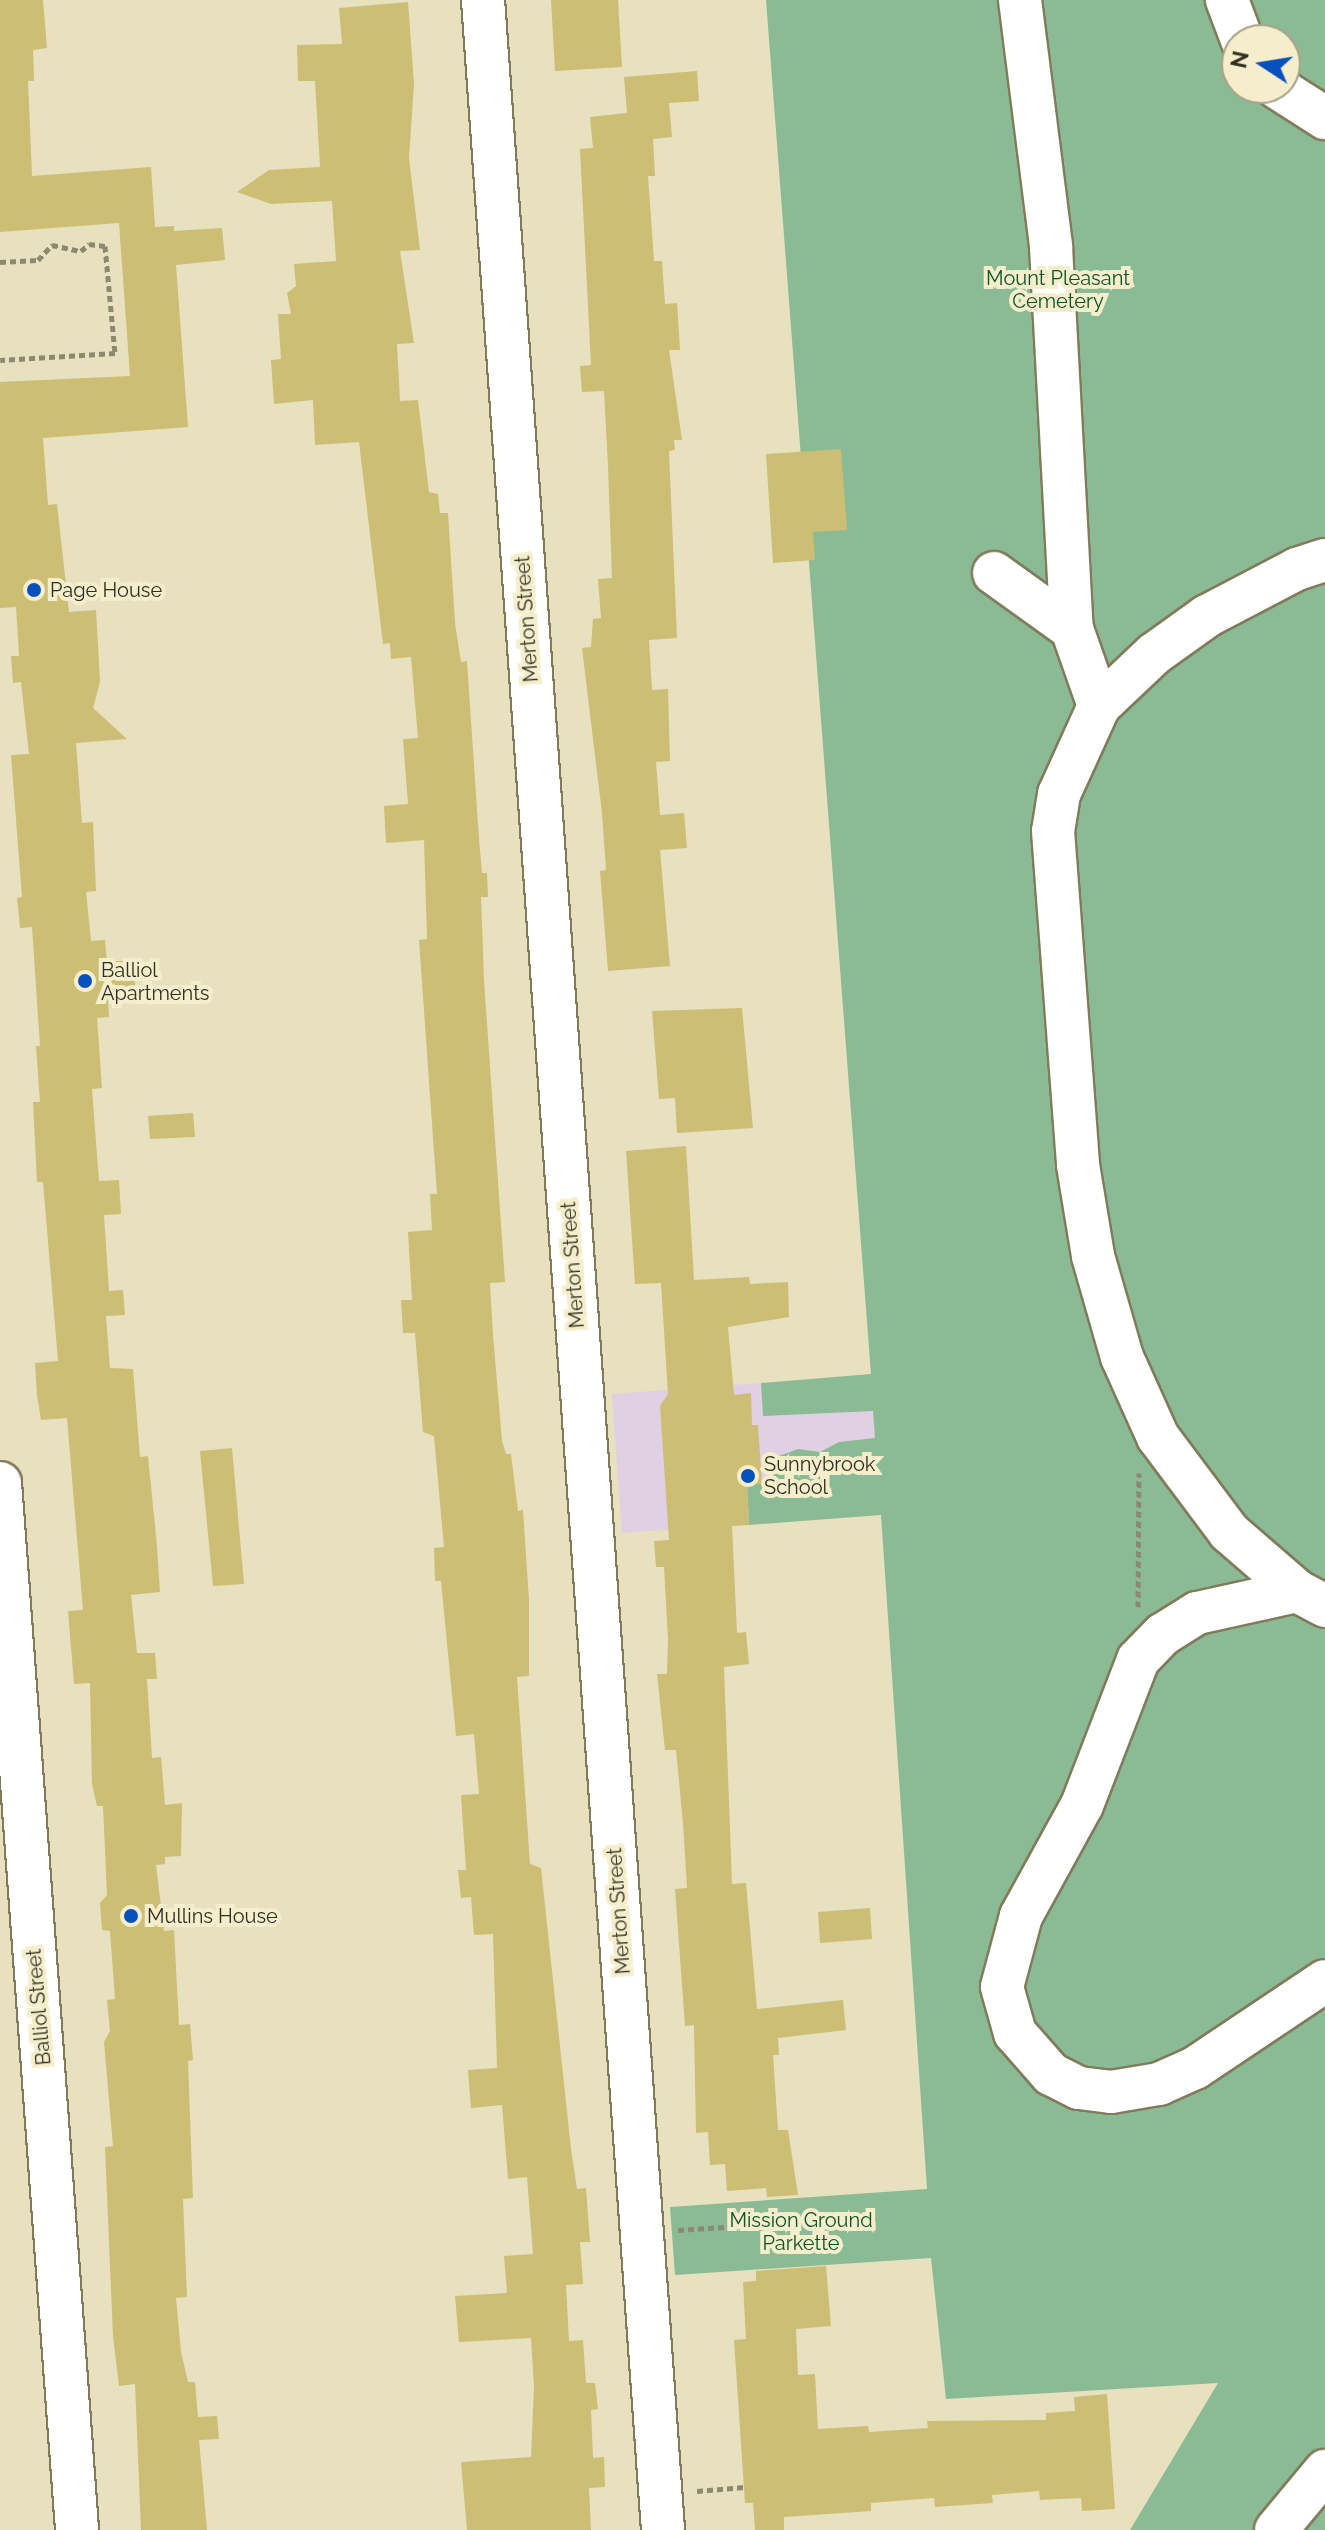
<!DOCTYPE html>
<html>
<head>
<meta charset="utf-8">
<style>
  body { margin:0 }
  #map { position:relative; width:1325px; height:2530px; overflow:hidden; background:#e7e1bf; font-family:Raleway,sans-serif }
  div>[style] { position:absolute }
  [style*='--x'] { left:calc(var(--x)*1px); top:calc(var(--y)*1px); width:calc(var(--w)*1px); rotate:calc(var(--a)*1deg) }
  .education>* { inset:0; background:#dfd0e3 }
  .green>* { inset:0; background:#8bbb95 }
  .building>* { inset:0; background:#ccbe74 }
  .path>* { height:5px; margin-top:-2.5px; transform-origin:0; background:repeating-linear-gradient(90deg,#8d8971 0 6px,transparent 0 10px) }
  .roads { filter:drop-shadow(2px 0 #807b5b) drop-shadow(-2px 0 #807b5b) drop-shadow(0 2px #807b5b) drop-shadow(0 -2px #807b5b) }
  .minor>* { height:42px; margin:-21px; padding:0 21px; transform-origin:21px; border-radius:21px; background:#fff }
  .dots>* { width:22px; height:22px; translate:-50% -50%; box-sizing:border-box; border:4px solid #f5eecc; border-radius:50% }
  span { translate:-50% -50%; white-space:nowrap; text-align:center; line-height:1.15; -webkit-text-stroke:8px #f5eecc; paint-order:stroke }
  .park-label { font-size:20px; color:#0b5326 }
  .poi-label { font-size:20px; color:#312f22 }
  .left { translate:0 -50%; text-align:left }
  .street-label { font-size:20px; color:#312f22 }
  .north { position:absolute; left:1221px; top:24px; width:80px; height:80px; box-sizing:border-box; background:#f5eecc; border:2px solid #a7a288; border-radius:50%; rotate:282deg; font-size:22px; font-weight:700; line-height:32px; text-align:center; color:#312f22 }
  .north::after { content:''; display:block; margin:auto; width:28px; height:36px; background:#0651bb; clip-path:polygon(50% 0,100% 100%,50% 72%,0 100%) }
</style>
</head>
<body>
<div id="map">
  <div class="education">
    <i style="clip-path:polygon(871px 1375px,881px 1514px,622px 1533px,612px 1394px)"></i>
  </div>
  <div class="green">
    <i style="clip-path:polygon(evenodd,766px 0,1325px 0,1325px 2530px,1130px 2530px,1218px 2383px,946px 2399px,931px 2258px,675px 2275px,670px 2207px,927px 2189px,881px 1515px,749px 1525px,747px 1485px,767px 1479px,779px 1456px,798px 1449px,820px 1452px,839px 1442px,875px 1438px,873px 1411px,763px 1416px,761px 1383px,871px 1374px,766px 0,1237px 40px,1285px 40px,1285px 88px,1237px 88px,1237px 40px)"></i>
  </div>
  <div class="building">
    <i style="clip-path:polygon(0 0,43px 0,47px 48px,33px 50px,34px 81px,28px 81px,32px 176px,151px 167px,155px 227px,174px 226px,174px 231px,222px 228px,225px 260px,176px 265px,188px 427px,43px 438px,48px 505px,57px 504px,69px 612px,96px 610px,100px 682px,93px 708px,127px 739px,76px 743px,82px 823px,93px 822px,96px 891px,86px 892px,91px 941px,105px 940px,107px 962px,133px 960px,136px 995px,108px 997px,109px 1017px,97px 1018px,102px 1088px,92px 1089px,99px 1181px,119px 1180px,121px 1214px,104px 1215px,109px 1291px,123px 1290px,125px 1315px,106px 1316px,110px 1368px,133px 1369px,140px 1457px,148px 1456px,157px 1546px,160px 1592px,131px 1595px,137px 1653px,155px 1653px,157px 1679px,147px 1679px,152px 1758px,161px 1757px,165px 1805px,182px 1803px,181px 1856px,165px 1857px,165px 1864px,156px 1865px,164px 1931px,174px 1930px,179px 2025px,190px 2024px,193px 2060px,188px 2061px,193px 2198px,183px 2199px,187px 2297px,176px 2298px,181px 2352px,188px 2382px,195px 2382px,198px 2417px,217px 2416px,219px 2439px,199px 2440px,207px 2530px,141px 2530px,135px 2384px,119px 2386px,113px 2336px,105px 2147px,113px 2146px,104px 2042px,110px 2031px,107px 2000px,115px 1999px,110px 1931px,102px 1930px,100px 1903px,107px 1895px,103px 1806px,97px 1806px,92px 1784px,90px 1683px,74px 1684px,68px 1611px,83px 1610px,67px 1418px,41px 1420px,37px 1395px,35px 1363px,58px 1361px,43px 1182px,37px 1182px,33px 1102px,40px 1102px,36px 1046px,40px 1046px,32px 927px,20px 928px,17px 898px,22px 897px,11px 755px,29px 754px,21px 682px,13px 683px,11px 656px,19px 656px,16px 607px,0 608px,0 382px,130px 376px,119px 223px,0 232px)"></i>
    <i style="clip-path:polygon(551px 0,618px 0,622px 67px,555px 71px)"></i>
    <i style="clip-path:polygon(408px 2px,414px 84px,409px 158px,420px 250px,400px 251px,414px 343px,397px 344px,400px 401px,418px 400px,429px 492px,438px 494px,440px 513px,448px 513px,455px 623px,461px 662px,467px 661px,479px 839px,482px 873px,487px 873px,488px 897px,481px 897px,484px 980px,505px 1282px,490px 1283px,493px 1335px,502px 1441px,506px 1454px,511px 1454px,518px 1511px,523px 1510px,529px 1600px,529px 1676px,517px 1677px,530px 1864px,541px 1868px,571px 2149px,577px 2189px,586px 2188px,590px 2242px,580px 2242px,583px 2284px,566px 2285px,569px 2341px,583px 2340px,586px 2383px,595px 2383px,598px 2409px,591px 2410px,593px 2458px,604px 2457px,605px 2487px,589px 2488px,591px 2530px,467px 2530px,461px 2462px,531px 2457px,534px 2387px,531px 2338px,459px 2342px,455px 2296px,507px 2293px,504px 2256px,533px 2254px,527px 2177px,508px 2179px,502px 2105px,471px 2108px,468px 2070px,497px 2068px,493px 1934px,474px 1935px,471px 1897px,461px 1898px,458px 1870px,466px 1870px,461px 1795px,479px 1794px,474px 1734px,456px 1736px,441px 1581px,435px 1581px,434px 1548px,444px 1547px,434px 1436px,423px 1432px,415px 1333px,403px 1333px,401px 1300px,412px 1300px,408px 1232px,432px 1230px,430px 1194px,437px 1194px,419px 940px,427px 939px,424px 840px,386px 843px,384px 806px,408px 804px,403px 739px,418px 738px,411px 657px,391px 659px,390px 643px,383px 644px,359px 442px,315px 445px,313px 400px,274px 404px,271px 360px,281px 359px,278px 314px,291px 314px,287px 293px,296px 286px,294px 264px,336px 261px,332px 201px,271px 204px,237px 192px,269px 170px,320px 167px,315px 81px,298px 81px,297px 45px,342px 44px,339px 8px)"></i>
    <i style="clip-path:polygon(697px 71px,699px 101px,669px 103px,672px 137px,653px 139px,655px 176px,648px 176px,654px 261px,662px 261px,665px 304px,677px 303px,680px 350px,669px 350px,682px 440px,674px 440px,675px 450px,669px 451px,677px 638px,649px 640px,652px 690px,668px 689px,670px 761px,656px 762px,660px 815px,684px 813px,687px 848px,660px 850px,670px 966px,608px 971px,600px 871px,606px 870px,602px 813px,582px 648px,591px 647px,593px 619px,601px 618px,598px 579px,612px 578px,608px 466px,604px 391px,582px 392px,580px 366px,591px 365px,580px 149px,593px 148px,590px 117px,627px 113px,624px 77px)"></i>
    <i style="clip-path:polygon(841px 449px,847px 530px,813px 532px,815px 560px,773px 563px,766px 454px)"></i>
    <i style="clip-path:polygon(742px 1008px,753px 1128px,677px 1133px,675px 1098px,659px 1099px,652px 1011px)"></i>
    <i style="clip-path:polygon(193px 1113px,195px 1137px,150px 1139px,148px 1116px)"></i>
    <i style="clip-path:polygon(686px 1146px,694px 1280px,749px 1277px,750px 1284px,788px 1282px,789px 1317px,728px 1327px,734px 1395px,751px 1393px,752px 1425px,758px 1425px,762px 1484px,747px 1485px,749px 1525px,732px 1526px,737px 1633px,746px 1632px,749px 1664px,724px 1667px,732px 1884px,746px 1883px,757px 2009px,843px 2000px,846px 2030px,778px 2038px,779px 2055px,773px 2055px,778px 2130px,788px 2130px,798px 2195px,767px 2197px,766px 2188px,727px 2191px,725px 2164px,710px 2165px,708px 2132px,696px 2133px,694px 2025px,685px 2026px,675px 1889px,687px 1888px,683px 1823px,676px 1750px,665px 1750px,657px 1674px,667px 1674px,668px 1639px,664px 1567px,656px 1567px,654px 1541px,669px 1540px,660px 1406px,668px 1394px,661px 1283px,635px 1284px,626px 1151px)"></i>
    <i style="clip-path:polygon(232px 1448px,244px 1584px,213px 1586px,200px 1451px)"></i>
    <i style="clip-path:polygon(870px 1908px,872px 1939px,820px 1943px,818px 1912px)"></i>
    <i style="clip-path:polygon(826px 2266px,831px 2326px,796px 2329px,798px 2375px,815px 2374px,818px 2429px,868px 2426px,869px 2432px,928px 2428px,927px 2421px,1046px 2420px,1046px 2413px,1075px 2411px,1074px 2397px,1107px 2394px,1115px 2509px,1082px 2511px,1081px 2498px,1040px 2500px,1039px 2491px,992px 2495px,993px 2503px,935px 2507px,934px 2498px,871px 2503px,871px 2511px,784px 2517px,784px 2530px,755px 2530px,753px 2503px,745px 2503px,734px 2340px,746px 2339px,743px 2282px,756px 2281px,756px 2271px)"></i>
  </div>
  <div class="path">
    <i style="--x:0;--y:262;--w:38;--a:-3"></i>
    <i style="--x:38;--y:260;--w:21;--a:-47"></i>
    <i style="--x:52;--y:245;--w:30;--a:12"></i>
    <i style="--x:81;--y:251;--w:11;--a:-41"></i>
    <i style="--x:89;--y:244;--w:16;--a:7"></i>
    <i style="--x:105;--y:246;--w:107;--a:84.7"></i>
    <i style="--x:115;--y:353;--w:115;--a:176.5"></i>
    <i style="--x:1138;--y:1607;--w:134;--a:-89.6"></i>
    <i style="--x:678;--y:2230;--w:46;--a:-3.7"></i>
    <i style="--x:697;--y:2491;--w:48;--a:-4.8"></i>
  </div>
  <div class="roads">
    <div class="minor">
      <i style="--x:483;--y:0;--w:2536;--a:85.93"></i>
      <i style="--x:1020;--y:0;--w:249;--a:82.8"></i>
      <i style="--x:1051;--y:247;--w:383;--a:86.9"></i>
      <i style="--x:1072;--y:629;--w:82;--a:70.7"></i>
      <i style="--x:1099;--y:706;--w:97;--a:114.4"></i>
      <i style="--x:1059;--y:794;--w:37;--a:99"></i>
      <i style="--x:1053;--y:831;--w:335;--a:85.7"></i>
      <i style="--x:1078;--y:1165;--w:92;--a:80.6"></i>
      <i style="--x:1093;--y:1256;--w:105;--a:74"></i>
      <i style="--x:1122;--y:1357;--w:88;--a:65.8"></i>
      <i style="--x:1158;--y:1437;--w:119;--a:53.2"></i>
      <i style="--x:1229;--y:1532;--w:90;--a:40.9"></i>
      <i style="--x:1297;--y:1591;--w:32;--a:28"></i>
      <i style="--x:1227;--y:0;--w:43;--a:69.4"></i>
      <i style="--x:1278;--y:88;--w:56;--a:32.6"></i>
      <i style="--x:994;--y:573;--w:96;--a:35.7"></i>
      <i style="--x:1099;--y:706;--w:76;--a:-43.4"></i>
      <i style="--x:1154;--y:654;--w:65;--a:-35.6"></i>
      <i style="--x:1207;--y:616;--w:102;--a:-27.6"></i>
      <i style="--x:1297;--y:569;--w:29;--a:-18"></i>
      <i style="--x:0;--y:1483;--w:1050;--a:85.79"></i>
      <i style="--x:1297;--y:1591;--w:102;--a:167.6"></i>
      <i style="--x:1197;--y:1613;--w:40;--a:148"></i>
      <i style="--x:1163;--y:1634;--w:36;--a:134"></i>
      <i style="--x:1138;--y:1660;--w:155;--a:111.1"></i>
      <i style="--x:1082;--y:1805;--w:127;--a:118.8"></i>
      <i style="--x:1021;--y:1916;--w:73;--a:105"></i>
      <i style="--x:1002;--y:1987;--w:48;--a:74.2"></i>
      <i style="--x:1015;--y:2033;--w:55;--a:48.7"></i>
      <i style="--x:1051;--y:2074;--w:31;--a:27"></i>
      <i style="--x:1079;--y:2088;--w:32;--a:7"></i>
      <i style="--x:1111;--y:2092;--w:49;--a:-9.5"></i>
      <i style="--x:1159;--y:2084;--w:39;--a:-24"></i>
      <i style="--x:1195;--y:2068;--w:156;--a:-33.8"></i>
      <i style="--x:1276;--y:2530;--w:77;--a:-50.3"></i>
    </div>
  </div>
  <div class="dots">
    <i style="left:34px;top:590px;background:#0651bb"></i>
    <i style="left:85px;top:981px;background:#0651bb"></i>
    <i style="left:748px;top:1476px;background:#0651bb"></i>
    <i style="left:131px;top:1916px;background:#0651bb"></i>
  </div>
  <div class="park-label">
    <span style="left:1058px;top:290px">Mount Pleasant<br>Cemetery</span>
    <span style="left:801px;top:2232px">Mission Ground<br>Parkette</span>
  </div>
  <div class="poi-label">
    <span class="left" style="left:50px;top:590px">Page House</span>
    <span class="left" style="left:101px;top:982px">Balliol<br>Apartments</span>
    <span class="left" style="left:764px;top:1476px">Sunnybrook<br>School</span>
    <span class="left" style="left:147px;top:1916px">Mullins House</span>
  </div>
  <div class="street-label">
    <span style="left:527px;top:619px;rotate:-94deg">Merton Street</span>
    <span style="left:573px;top:1265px;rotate:-94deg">Merton Street</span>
    <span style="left:619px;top:1911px;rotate:-94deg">Merton Street</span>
    <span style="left:39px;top:2007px;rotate:-95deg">Balliol Street</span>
  </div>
  <div class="north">N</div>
</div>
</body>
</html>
